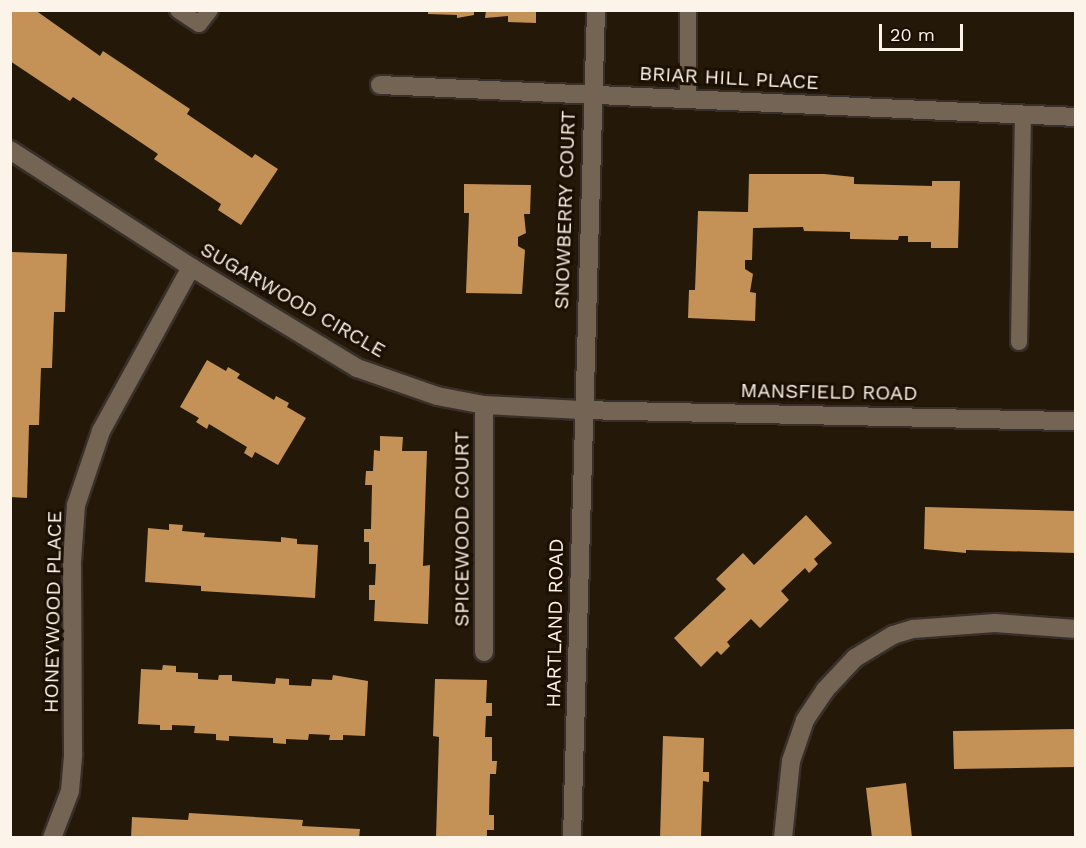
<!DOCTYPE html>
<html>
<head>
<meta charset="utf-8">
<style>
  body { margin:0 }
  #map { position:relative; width:1086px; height:848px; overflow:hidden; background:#241809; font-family:"Work Sans",sans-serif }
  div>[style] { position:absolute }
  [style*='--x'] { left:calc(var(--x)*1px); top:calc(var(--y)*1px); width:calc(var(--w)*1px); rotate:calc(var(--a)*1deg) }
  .building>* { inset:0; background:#c49256 }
  .roads { filter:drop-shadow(2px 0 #382f2a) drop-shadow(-2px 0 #382f2a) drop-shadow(0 2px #382f2a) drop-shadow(0 -2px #382f2a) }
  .service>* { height:16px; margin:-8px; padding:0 8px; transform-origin:8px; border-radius:8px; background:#746453 }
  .minor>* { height:18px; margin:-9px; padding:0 9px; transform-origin:9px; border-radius:9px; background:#746453 }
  span { translate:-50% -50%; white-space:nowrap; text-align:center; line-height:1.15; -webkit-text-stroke:6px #1b0f02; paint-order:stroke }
  .street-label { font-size:20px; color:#fcf3e9 }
  .frame { position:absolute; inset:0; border:12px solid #fcf3e9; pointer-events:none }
  .scale { position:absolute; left:879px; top:24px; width:84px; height:27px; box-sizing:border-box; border:3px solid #fcf3e9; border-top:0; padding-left:8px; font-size:18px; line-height:21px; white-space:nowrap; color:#fcf3e9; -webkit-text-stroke:4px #1b0f02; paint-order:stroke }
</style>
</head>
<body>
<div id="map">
  <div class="building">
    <i style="clip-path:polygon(10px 10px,35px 10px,100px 56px,103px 51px,190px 109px,187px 114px,252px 158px,255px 154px,278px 169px,241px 225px,218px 210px,221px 204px,154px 159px,158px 154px,73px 97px,70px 101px,10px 61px)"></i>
    <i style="clip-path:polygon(428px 10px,474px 10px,474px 15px,457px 18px,457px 15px,428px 14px)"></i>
    <i style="clip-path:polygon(486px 10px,536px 10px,536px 23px,508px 22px,508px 16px,485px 18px)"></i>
    <i style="clip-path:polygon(749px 174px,824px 174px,854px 177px,854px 184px,932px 186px,932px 181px,960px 181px,958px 248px,931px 248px,931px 242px,908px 242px,908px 236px,899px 236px,898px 240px,850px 239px,850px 232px,804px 231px,803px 227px,753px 228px,752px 260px,745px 260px,745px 269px,753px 274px,750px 292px,756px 293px,755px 321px,688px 318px,689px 290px,695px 290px,698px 211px,748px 212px)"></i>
    <i style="clip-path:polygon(464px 184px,531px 185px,530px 214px,524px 214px,526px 233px,518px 237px,518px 246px,525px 250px,522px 294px,466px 293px,469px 213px,464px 213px)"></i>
    <i style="clip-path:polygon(12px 252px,67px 254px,65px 312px,54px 312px,52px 368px,41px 368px,39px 425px,29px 425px,27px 498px,10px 497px)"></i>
    <i style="clip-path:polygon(207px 360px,226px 371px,228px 367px,240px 374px,237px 378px,274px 400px,276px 396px,289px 403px,287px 407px,306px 418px,278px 465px,255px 452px,252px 458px,244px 453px,247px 447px,209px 424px,207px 429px,196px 422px,199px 418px,180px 407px)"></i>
    <i style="clip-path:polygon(380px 436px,403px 437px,402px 451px,427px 451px,423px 566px,430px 565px,428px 624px,374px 621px,375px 600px,369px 600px,369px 585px,375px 585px,376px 564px,369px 564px,369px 542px,364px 542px,364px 529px,371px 529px,372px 485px,365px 485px,366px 471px,373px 471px,374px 450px,380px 451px)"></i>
    <i style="clip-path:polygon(925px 507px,1076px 511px,1076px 553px,966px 550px,966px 553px,924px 549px)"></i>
    <i style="clip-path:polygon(806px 515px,832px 543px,814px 559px,818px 564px,809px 573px,805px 568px,781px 591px,789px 600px,760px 628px,751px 619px,727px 642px,730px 646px,721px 655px,717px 651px,701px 667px,674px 638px,726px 589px,716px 579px,743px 553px,754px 565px)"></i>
    <i style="clip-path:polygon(169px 524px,183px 525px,182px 531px,205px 533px,204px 537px,281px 542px,281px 537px,297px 539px,297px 544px,318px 545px,315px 598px,201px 591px,201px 586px,145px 582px,148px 528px,169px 530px)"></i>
    <i style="clip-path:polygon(163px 665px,176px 666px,176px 672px,198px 673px,198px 679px,218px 680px,219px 675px,232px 675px,232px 681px,275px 684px,276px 678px,289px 679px,289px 685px,311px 686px,312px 679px,332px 680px,333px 675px,368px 681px,365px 736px,343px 735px,343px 740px,329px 740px,330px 735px,309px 734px,308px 740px,286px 739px,286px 744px,273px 743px,273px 738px,229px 736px,229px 741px,216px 740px,216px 734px,194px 733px,195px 726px,172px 725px,172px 730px,160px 730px,160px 725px,138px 724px,141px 669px,162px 670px)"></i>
    <i style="clip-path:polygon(435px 679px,487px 680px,486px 703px,492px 703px,492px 716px,486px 716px,485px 737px,492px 737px,492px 761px,497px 761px,496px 774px,490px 774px,489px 815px,494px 815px,494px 830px,487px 830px,487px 838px,436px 838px,439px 737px,433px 736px)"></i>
    <i style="clip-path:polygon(1076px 729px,1076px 767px,954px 769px,953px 731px)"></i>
    <i style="clip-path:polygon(663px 736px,704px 738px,703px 772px,709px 772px,709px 782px,703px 781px,701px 838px,660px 838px)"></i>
    <i style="clip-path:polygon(906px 783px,912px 838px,872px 838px,866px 788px)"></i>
    <i style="clip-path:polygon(189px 813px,303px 820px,302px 826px,360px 829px,359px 838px,131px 838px,132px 817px,188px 820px)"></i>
  </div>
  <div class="roads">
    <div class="service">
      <i style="--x:178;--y:10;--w:25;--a:34"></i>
      <i style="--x:199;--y:24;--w:18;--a:-52"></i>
      <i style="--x:688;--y:98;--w:88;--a:-90"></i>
      <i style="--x:1019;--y:342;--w:226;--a:-89"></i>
    </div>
    <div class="minor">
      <i style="--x:380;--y:85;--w:697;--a:2.63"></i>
      <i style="--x:10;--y:150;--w:216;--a:32.9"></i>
      <i style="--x:191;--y:267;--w:194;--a:31.3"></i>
      <i style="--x:357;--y:368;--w:85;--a:19.3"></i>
      <i style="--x:437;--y:396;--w:48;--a:10.8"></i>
      <i style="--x:484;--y:405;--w:97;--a:3"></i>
      <i style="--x:581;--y:410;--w:495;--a:1.3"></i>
      <i style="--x:484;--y:405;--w:247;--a:90"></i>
      <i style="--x:52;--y:838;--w:50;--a:-69"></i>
      <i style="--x:70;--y:791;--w:38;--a:-85"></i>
      <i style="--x:73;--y:753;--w:191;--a:-90.3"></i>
      <i style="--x:72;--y:562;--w:57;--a:-86"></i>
      <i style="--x:76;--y:505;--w:78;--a:-71.3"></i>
      <i style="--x:101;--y:431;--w:187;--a:-61.2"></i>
      <i style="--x:572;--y:838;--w:828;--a:-88.34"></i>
      <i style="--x:783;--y:838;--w:77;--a:-84.1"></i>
      <i style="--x:791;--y:761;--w:43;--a:-71.1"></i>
      <i style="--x:805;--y:720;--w:36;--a:-56"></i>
      <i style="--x:825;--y:690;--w:44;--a:-46.8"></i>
      <i style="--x:855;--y:658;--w:44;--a:-31.2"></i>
      <i style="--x:893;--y:635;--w:21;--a:-17"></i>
      <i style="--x:913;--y:629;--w:82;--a:-4.2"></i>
      <i style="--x:995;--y:623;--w:81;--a:4.2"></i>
    </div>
  </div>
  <div class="street-label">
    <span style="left:729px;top:78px;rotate:3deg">BRIAR HILL PLACE</span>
    <span style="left:565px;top:210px;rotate:-88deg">SNOWBERRY COURT</span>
    <span style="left:293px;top:300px;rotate:30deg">SUGARWOOD CIRCLE</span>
    <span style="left:829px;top:392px;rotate:1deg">MANSFIELD ROAD</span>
    <span style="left:462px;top:529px;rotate:-90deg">SPICEWOOD COURT</span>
    <span style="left:53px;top:612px;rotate:-89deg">HONEYWOOD PLACE</span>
    <span style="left:555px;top:623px;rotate:-89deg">HARTLAND ROAD</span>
  </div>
  <div class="frame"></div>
  <div class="scale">20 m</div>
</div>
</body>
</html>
